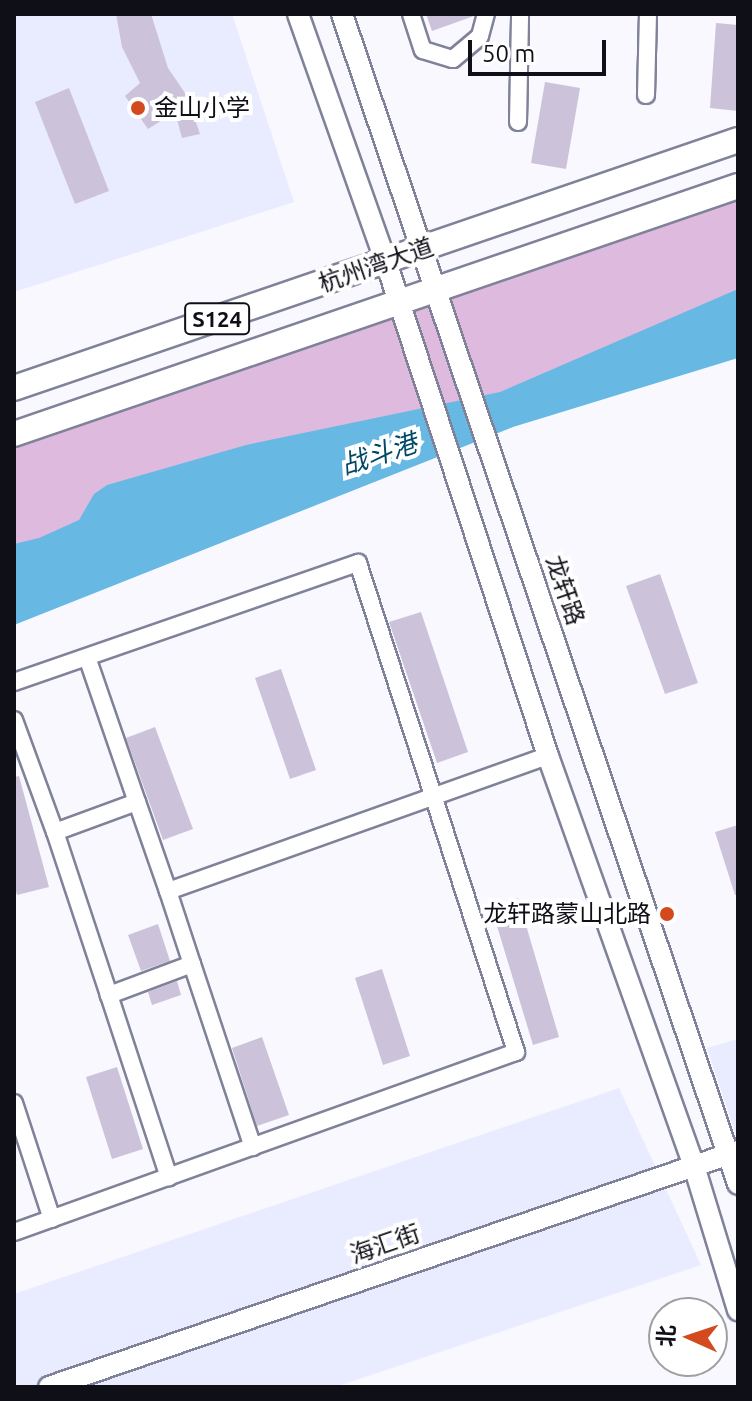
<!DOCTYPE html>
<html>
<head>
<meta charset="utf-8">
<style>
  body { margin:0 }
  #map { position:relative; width:752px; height:1401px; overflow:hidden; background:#f8f8fe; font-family:Ubuntu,"Noto Sans SC",sans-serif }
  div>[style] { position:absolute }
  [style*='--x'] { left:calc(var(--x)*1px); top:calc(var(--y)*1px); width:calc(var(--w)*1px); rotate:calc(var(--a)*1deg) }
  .built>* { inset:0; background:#e9ebff }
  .green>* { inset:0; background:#debbde }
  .water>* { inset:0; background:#67b9e3 }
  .building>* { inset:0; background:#ccc3db }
  .roads { filter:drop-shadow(2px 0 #808299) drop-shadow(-2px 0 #808299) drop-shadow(0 2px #808299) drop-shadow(0 -2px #808299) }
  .minor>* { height:16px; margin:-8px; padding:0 8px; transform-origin:8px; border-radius:8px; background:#fff }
  .tertiary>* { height:20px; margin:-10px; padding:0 10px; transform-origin:10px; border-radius:10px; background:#fff }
  .primary>* { height:24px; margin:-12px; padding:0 12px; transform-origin:12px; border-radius:12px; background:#fff }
  .dots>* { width:22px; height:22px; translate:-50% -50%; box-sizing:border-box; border:4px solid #fff; border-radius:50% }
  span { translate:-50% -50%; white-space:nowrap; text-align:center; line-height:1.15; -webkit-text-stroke:8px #fff; paint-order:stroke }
  .shield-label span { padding:2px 6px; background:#fff; border:2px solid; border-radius:6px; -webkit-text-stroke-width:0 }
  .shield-label { font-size:22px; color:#0f0f18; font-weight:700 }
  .poi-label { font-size:24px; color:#0f0f18 }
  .left { translate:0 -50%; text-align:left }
  .right { translate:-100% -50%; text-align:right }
  .street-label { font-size:24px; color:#0f0f18 }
  .water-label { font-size:26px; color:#004965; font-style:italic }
  .frame { position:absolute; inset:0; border:16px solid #0f0f18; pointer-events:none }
  .north { position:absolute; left:648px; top:1297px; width:80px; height:80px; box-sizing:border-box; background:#fff; border:2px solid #9f9fa3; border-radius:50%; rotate:273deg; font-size:22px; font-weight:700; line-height:32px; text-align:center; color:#0f0f18 }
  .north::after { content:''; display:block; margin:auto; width:28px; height:36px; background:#d34a1f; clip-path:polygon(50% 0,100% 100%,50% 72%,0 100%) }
  .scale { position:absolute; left:468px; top:40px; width:138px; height:36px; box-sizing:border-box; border:4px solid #0f0f18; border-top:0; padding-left:10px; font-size:24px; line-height:28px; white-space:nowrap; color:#0f0f18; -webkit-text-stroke:6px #fff; paint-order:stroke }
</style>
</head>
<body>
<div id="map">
  <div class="built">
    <i style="clip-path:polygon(14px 14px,232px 14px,294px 202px,14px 292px)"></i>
    <i style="clip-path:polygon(738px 1039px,738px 1141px,707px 1048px)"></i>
    <i style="clip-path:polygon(619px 1088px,701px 1265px,335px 1387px,14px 1387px,14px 1294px)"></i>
  </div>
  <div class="green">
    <i style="clip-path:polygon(738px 195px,738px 296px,501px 399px,85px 520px,14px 552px,14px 447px)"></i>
  </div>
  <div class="water">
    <i style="clip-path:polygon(738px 289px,738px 358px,513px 427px,14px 625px,14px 544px,39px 538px,79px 520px,94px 494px,107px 485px,246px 445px,500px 392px)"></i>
  </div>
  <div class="building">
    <i style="clip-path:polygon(116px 14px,151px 14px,168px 68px,187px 96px,200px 134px,182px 138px,175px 112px,148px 129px,125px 96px,140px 83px,122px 47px)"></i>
    <i style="clip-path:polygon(426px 14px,474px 14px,474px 16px,432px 31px)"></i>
    <i style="clip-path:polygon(716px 23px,738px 25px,738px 111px,710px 108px)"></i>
    <i style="clip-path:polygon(545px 82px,580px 88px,566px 169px,531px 163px)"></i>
    <i style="clip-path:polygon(69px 88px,109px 191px,75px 204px,35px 102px)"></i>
    <i style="clip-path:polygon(660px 574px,698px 683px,665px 694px,626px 586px)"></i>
    <i style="clip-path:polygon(421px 612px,468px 752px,437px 763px,389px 622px)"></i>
    <i style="clip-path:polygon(281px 669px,316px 770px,290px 779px,255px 678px)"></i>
    <i style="clip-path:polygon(155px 727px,193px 829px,163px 840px,126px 738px)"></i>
    <i style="clip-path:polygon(19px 776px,49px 887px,17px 895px,14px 884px,14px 777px)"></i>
    <i style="clip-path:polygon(738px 825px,738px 895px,735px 895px,715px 832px)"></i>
    <i style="clip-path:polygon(518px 898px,559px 1037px,533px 1045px,491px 906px)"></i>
    <i style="clip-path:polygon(158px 924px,170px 961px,141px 971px,128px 935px)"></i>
    <i style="clip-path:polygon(382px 969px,410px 1056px,383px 1065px,355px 978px)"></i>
    <i style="clip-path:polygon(177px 981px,181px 995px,152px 1005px,148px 992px)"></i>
    <i style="clip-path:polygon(262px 1037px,289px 1115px,257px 1126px,232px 1048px)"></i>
    <i style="clip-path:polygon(117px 1067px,143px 1149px,112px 1159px,86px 1077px)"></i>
  </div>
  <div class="roads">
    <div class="minor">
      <i style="--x:411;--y:14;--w:38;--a:72"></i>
      <i style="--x:423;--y:50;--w:31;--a:17"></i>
      <i style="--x:453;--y:59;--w:35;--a:-40"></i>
      <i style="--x:480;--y:36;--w:23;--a:-75"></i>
      <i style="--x:646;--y:95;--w:81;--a:-88.6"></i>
      <i style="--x:518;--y:122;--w:108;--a:-88.9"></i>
      <i style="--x:87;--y:657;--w:153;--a:71"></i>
      <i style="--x:14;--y:682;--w:364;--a:-19.1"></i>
      <i style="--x:358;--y:563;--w:514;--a:72.09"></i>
      <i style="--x:516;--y:1052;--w:533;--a:160.27"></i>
      <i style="--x:14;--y:720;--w:119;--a:69.9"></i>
      <i style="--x:168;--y:891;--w:77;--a:71.8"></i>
      <i style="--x:192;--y:964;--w:89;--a:159.5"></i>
      <i style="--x:109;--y:995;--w:172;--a:-108.3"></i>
      <i style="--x:55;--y:832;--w:87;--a:-20.1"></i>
      <i style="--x:137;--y:802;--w:94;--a:70.8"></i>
      <i style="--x:168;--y:891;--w:403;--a:-19.6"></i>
      <i style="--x:192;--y:964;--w:193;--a:71.6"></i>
      <i style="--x:109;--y:995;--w:192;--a:71.8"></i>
      <i style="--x:14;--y:1103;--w:122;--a:71.9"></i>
    </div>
    <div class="tertiary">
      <i style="--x:298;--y:14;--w:263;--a:70.5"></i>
      <i style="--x:386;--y:262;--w:520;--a:71.84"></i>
      <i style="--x:548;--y:756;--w:435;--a:70.4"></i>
      <i style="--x:694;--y:1166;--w:151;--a:73"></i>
      <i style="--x:342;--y:14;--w:1235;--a:71.3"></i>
      <i style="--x:49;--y:1387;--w:728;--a:-18.91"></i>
    </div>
    <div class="primary">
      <i style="--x:14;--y:388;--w:765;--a:-18.91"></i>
      <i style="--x:14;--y:434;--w:765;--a:-18.91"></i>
    </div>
  </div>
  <div class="dots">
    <i style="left:138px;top:108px;background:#d34a1f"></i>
    <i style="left:667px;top:914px;background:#d34a1f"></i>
  </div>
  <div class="shield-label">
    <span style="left:217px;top:319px">S124</span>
  </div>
  <div class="poi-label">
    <span class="left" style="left:154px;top:108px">金山小学</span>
    <span class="right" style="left:651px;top:914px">龙轩路蒙山北路</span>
  </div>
  <div class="street-label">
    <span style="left:376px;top:265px;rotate:-19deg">杭州湾大道</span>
    <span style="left:565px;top:590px;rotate:71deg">龙轩路</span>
    <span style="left:385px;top:1244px;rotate:-19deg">海汇街</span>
  </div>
  <div class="water-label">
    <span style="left:379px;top:454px;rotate:-18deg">战斗港</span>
  </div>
  <div class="frame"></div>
  <div class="north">北</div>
  <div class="scale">50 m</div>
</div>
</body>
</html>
